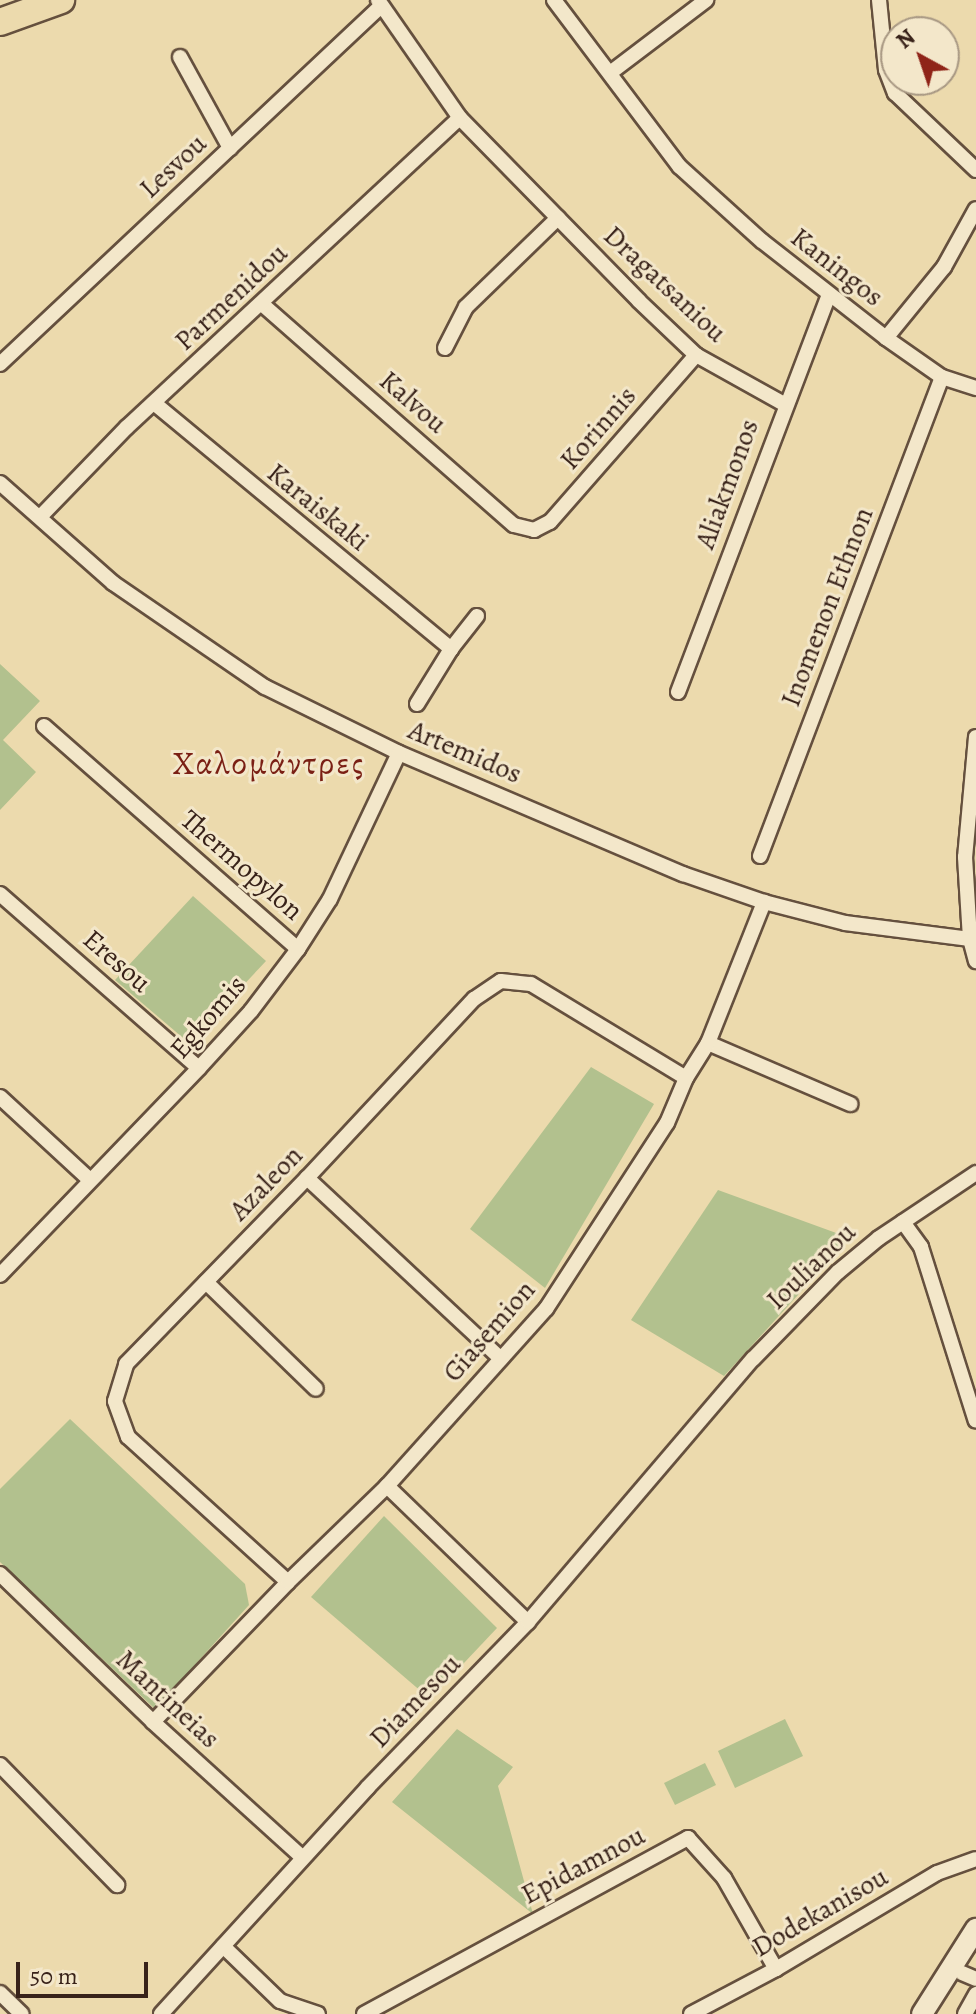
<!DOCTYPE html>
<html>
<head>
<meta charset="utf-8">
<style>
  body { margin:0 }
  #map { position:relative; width:976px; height:2014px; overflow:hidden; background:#ecdaad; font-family:Alegreya,serif }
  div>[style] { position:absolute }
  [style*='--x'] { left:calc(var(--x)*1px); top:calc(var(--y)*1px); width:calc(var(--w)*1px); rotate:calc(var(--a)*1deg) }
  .green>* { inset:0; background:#b2c18e }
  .roads { filter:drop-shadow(2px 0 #65503e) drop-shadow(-2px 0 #65503e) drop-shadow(0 2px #65503e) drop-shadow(0 -2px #65503e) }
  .street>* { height:14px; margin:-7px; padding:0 7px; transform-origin:7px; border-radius:7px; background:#f3e7ca }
  .secondary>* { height:20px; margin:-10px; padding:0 10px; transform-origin:10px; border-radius:10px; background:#f3e7ca }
  .highway>* { height:26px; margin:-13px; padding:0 13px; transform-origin:13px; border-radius:13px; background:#ecdaad }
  span { translate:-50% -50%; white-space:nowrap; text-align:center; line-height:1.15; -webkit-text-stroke:6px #f3e7ca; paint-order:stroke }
  .street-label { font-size:28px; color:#382219 }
  .quarter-label { font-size:32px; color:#7a1f14; letter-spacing:2px }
  .north { position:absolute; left:880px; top:16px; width:80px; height:80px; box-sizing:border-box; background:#f3e7ca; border:2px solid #a89883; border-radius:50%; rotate:320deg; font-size:22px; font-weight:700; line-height:32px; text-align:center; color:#382219 }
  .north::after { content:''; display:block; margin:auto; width:28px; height:36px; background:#8f2418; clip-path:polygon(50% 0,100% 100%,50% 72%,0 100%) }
  .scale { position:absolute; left:16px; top:1962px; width:132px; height:36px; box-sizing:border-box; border:4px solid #382219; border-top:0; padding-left:10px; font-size:24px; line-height:28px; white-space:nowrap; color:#382219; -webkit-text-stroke:6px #f3e7ca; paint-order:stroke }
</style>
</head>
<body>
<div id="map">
  <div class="green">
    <i style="clip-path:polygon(0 664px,40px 701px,3px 740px,36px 772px,0 810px)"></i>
    <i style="clip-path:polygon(193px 896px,266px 961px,189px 1043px,115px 980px)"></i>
    <i style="clip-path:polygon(591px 1067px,654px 1104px,545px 1288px,470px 1229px)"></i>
    <i style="clip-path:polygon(718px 1190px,850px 1238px,724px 1376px,631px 1320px)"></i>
    <i style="clip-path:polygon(70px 1419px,245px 1584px,249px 1605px,155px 1709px,0 1562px,0 1489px)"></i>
    <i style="clip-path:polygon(384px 1516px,497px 1628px,430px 1699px,311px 1597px)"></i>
    <i style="clip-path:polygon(785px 1719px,803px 1756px,735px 1788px,718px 1751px)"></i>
    <i style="clip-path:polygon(457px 1729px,513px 1767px,498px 1786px,533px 1914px,392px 1802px)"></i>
    <i style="clip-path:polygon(705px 1763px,716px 1785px,675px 1805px,664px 1783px)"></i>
  </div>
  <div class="roads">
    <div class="street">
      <i style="--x:378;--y:0;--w:144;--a:55.2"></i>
      <i style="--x:460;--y:118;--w:256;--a:45.6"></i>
      <i style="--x:639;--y:301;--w:79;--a:43.5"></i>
      <i style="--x:696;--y:355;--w:101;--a:29.1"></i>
      <i style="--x:554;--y:0;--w:209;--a:53"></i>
      <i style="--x:680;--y:167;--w:110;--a:42.1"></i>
      <i style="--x:762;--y:241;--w:157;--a:38"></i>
      <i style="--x:886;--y:338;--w:68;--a:34.9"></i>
      <i style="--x:942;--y:377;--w:36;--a:18"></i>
      <i style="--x:879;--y:0;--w:70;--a:84.3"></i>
      <i style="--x:886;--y:70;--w:25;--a:69"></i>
      <i style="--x:895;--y:93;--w:112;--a:43.5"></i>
      <i style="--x:180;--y:57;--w:104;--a:61.2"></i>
      <i style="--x:610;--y:73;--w:121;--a:-37.2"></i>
      <i style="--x:262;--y:304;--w:335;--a:41.3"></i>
      <i style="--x:514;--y:525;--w:21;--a:14"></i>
      <i style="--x:534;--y:530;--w:18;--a:-27"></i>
      <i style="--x:550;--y:522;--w:222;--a:-48.8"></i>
      <i style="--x:886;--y:338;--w:92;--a:-50.8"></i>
      <i style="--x:944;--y:267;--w:66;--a:-61.1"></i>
      <i style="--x:445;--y:348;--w:46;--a:-62.9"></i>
      <i style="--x:466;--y:307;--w:128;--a:-44.1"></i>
      <i style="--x:0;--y:364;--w:523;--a:-43.22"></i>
      <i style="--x:154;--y:403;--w:386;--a:39.6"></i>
      <i style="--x:0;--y:483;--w:151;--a:41.5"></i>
      <i style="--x:113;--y:583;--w:184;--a:34.4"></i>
      <i style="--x:265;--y:687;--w:149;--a:26.2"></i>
      <i style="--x:399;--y:753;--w:309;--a:23.1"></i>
      <i style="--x:683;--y:874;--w:86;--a:19.1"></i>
      <i style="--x:764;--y:902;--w:84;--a:14.5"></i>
      <i style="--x:845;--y:923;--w:126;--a:7.3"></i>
      <i style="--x:40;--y:517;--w:125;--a:-46"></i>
      <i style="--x:127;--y:427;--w:454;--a:-42.9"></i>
      <i style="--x:678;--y:692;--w:425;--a:-69.2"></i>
      <i style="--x:417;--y:704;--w:65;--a:-58.3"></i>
      <i style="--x:451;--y:649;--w:42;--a:-51.8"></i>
      <i style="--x:44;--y:726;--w:338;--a:41.3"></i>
      <i style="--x:976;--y:737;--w:121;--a:95.2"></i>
      <i style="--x:965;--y:857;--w:82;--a:86.5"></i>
      <i style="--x:970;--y:939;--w:23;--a:75"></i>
      <i style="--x:760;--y:856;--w:512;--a:-69.2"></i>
      <i style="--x:0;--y:894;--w:264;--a:41.2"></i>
      <i style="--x:708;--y:1043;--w:155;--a:23.2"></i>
      <i style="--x:0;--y:1097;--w:122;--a:42.7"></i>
      <i style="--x:307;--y:1178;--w:265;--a:43"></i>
      <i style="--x:903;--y:1222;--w:31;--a:54"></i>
      <i style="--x:921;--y:1247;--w:182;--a:72.5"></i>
      <i style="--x:0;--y:1275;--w:287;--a:-46.1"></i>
      <i style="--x:199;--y:1068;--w:77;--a:-47.6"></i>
      <i style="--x:251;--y:1011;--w:78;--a:-52.8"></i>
      <i style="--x:298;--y:949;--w:59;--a:-57.4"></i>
      <i style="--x:330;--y:899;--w:161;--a:-64.7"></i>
      <i style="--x:206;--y:1282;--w:153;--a:44.2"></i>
      <i style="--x:387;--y:1486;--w:196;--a:44"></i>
      <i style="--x:0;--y:1574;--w:213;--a:44"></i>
      <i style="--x:153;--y:1722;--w:202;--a:42.2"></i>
      <i style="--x:288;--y:1582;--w:216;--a:-137.8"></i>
      <i style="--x:128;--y:1437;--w:38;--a:-110"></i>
      <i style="--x:115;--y:1401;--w:39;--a:-73"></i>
      <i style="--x:126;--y:1364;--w:260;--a:-45.8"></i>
      <i style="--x:307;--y:1178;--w:245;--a:-47"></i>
      <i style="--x:474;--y:999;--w:32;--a:-34"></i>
      <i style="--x:501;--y:981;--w:30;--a:6"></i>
      <i style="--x:531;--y:984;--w:181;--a:31.2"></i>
      <i style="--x:153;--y:1722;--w:194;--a:-46"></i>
      <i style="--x:288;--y:1582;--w:138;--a:-44.1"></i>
      <i style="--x:387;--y:1486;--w:238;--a:-48.1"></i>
      <i style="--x:546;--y:1309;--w:222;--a:-57"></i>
      <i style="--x:667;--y:1123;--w:49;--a:-67.1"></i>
      <i style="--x:686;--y:1078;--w:41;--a:-57.8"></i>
      <i style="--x:708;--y:1043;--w:152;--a:-68.3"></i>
      <i style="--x:0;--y:1765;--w:168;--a:45.7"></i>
      <i style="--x:223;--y:1946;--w:79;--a:44"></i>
      <i style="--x:280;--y:2001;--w:40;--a:18.9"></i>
      <i style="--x:962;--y:1973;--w:15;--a:23"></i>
      <i style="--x:0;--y:1993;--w:30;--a:44"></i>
      <i style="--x:161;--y:2014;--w:307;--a:-47.6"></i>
      <i style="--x:368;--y:1787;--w:230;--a:-45.9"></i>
      <i style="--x:528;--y:1622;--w:346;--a:-49.5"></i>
      <i style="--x:753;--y:1359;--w:122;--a:-45.7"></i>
      <i style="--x:838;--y:1272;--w:53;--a:-39.7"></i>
      <i style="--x:879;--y:1238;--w:117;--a:-33.8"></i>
      <i style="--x:364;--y:2014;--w:369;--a:-28.5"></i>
      <i style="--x:688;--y:1838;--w:54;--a:48"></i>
      <i style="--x:724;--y:1878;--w:105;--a:60.3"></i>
      <i style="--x:691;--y:2014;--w:96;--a:-27.9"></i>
      <i style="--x:776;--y:1969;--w:187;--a:-30.8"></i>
      <i style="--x:937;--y:1873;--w:41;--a:-19.7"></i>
      <i style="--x:965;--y:2014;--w:23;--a:-61"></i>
    </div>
    <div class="secondary">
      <i style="--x:922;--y:2014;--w:101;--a:-57.6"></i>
    </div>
    <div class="highway">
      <i style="--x:0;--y:22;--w:65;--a:-19.8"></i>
    </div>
  </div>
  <div class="street-label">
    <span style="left:173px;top:166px;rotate:-43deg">Lesvou</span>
    <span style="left:837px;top:267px;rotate:38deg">Kaningos</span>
    <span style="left:665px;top:284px;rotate:43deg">Dragatsaniou</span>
    <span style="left:231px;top:297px;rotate:-43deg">Parmenidou</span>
    <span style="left:413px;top:402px;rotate:41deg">Kalvou</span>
    <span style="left:598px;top:428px;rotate:-49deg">Korinnis</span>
    <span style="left:727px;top:484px;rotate:-70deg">Aliakmonos</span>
    <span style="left:318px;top:507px;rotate:39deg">Karaiskaki</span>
    <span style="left:827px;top:607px;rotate:-69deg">Inomenon Ethnon</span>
    <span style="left:465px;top:752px;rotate:23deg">Artemidos</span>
    <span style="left:242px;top:865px;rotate:41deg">Thermopylon</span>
    <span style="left:117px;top:961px;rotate:41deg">Eresou</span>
    <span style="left:208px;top:1017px;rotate:-49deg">Egkomis</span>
    <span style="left:266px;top:1183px;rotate:-46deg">Azaleon</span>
    <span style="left:811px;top:1266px;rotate:-44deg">Ioulianou</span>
    <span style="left:489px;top:1331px;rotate:-49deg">Giasemion</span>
    <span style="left:168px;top:1699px;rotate:43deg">Mantineias</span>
    <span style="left:415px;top:1701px;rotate:-46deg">Diamesou</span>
    <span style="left:583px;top:1865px;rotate:-28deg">Epidamnou</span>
    <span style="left:820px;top:1912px;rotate:-30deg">Dodekanisou</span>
  </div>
  <div class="quarter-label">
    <span style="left:269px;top:763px">Χαλομάντρες</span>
  </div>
  <div class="north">N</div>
  <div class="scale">50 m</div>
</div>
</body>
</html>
